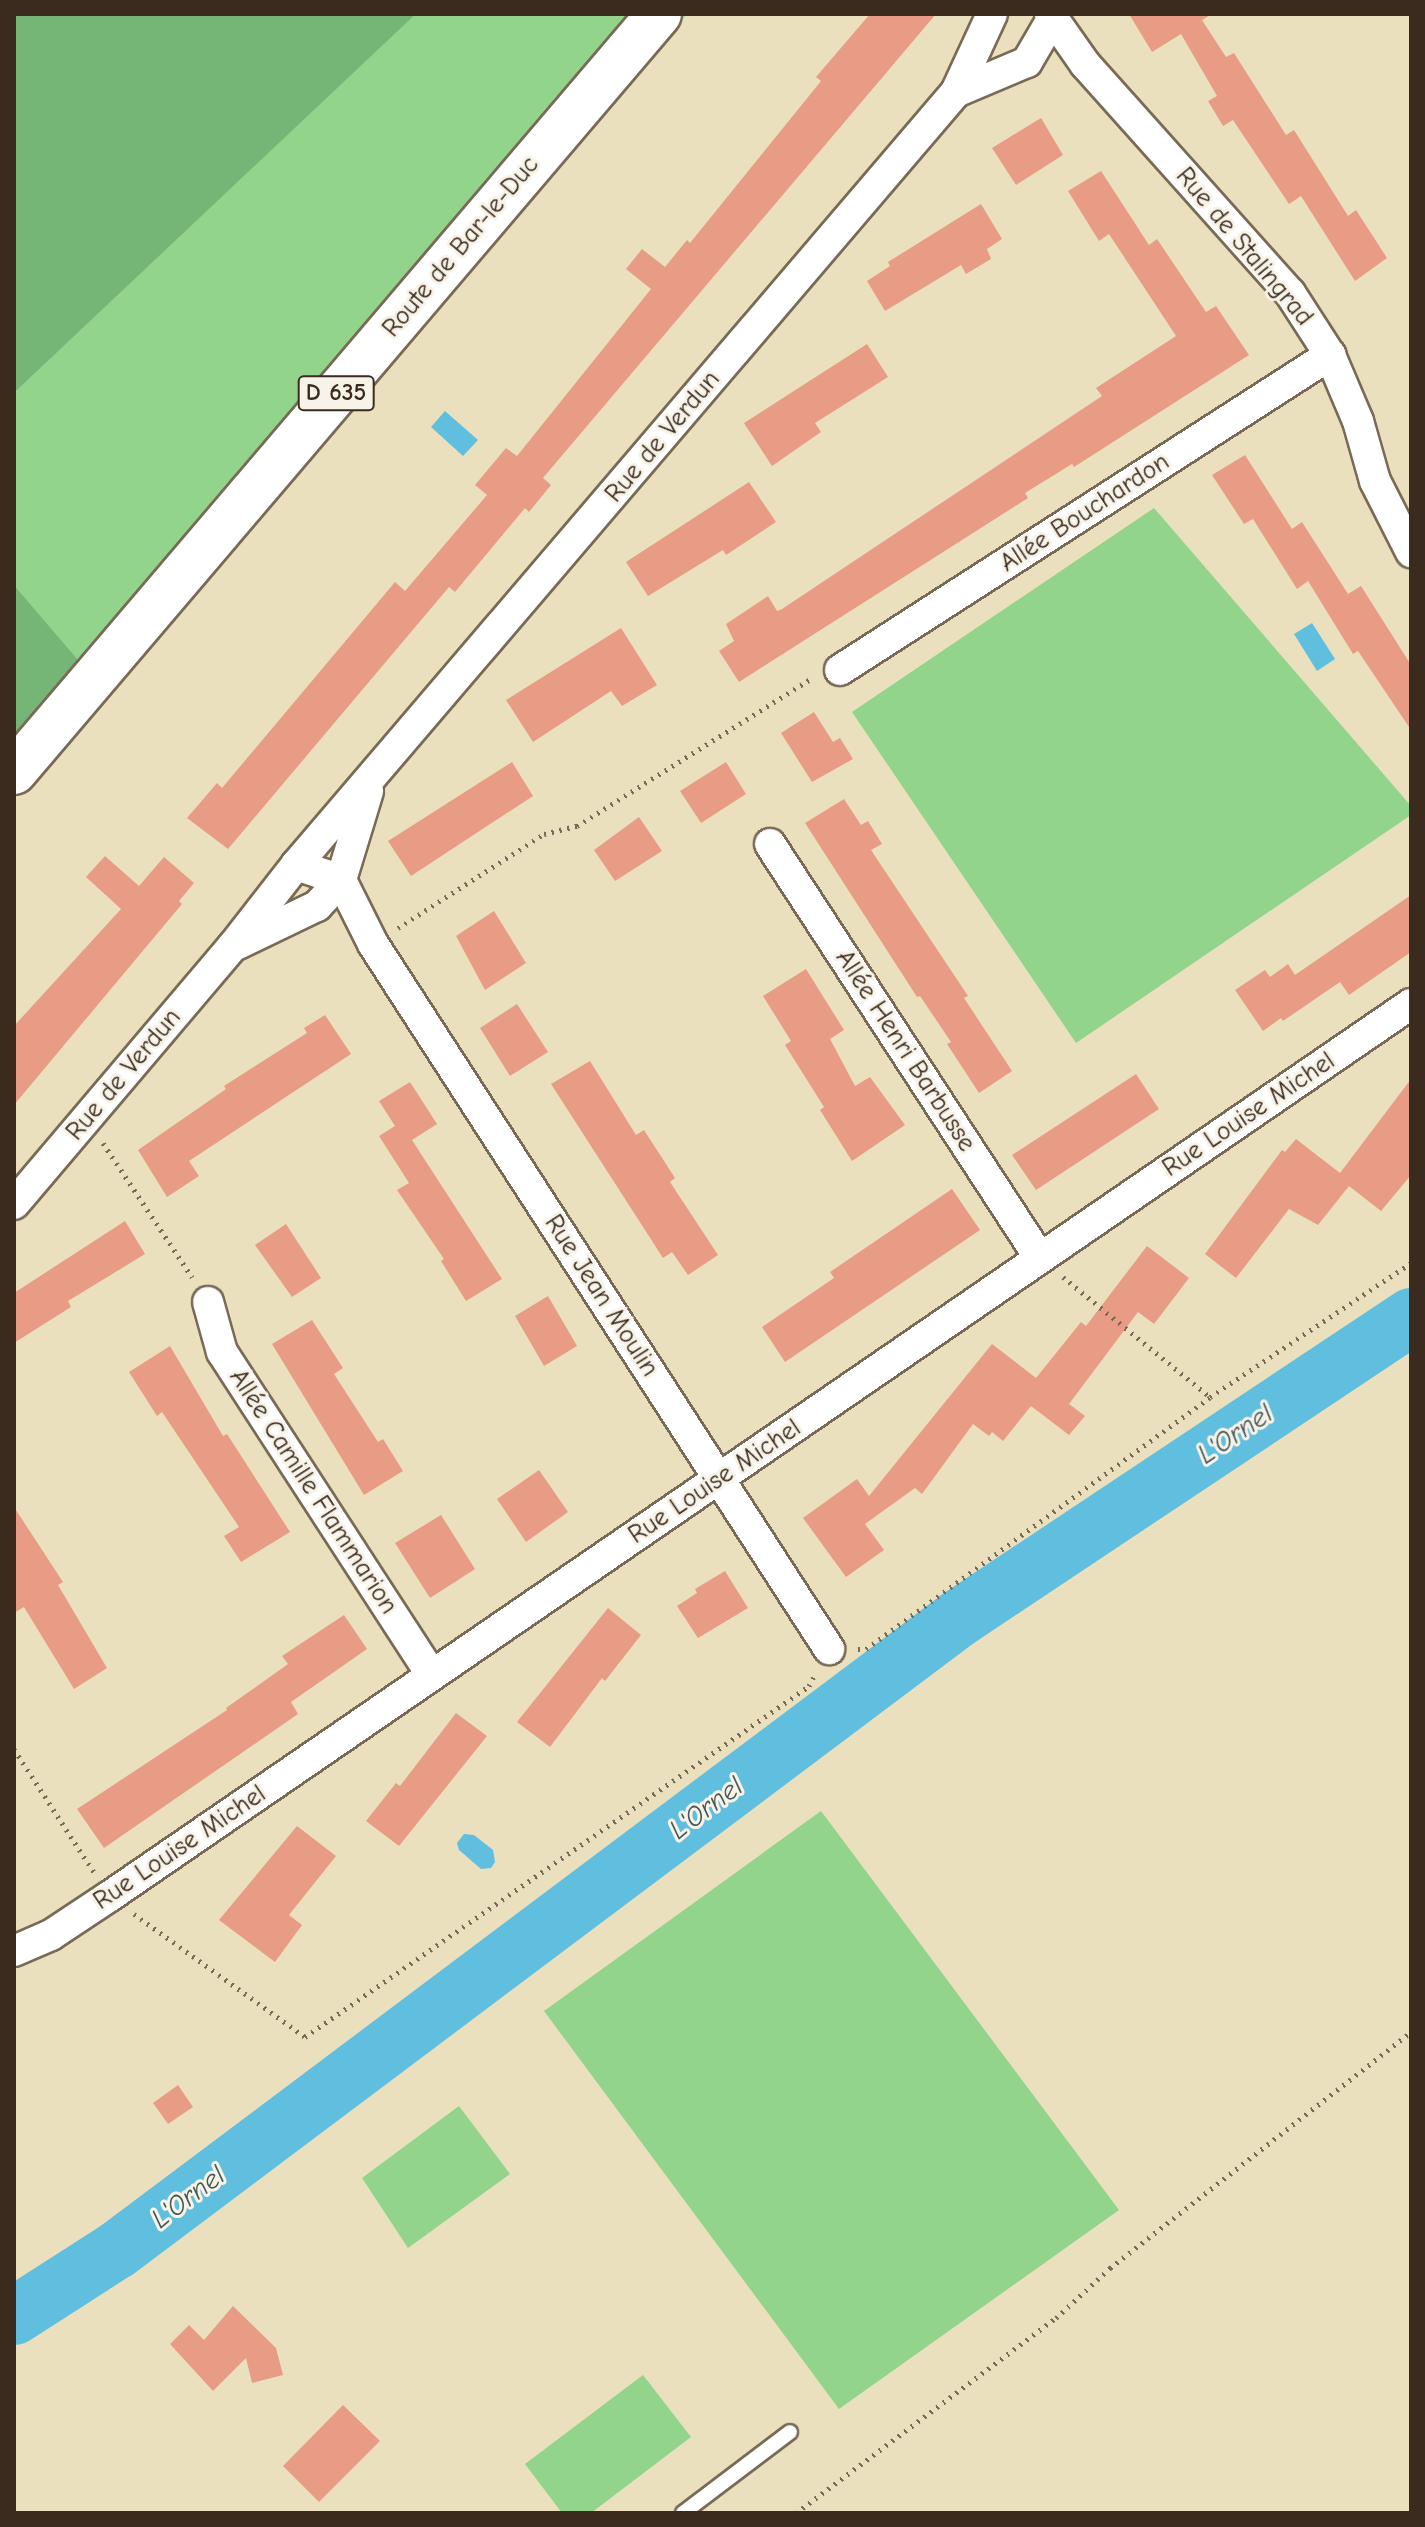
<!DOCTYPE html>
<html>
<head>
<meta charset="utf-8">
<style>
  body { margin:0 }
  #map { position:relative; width:1425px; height:2527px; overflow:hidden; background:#eae0bd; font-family:"Comic Neue",sans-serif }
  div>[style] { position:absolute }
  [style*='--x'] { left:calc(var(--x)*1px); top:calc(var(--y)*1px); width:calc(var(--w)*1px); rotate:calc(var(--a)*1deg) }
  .green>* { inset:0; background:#92d48b }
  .forest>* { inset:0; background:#75b677 }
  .water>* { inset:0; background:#60bfde }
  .river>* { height:58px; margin:-29px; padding:0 29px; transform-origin:29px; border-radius:29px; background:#60bfde }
  .building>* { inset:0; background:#e99c85 }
  .path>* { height:5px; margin-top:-2.5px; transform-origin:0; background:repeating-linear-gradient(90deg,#786a56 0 2px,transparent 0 8px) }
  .roads { filter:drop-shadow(2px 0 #786a56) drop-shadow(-2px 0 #786a56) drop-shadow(0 2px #786a56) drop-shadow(0 -2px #786a56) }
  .lane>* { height:14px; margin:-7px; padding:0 7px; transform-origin:7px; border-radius:7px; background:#fff }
  .street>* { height:30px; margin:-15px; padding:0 15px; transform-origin:15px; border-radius:15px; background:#fff }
  .primary>* { height:44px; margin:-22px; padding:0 22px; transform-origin:22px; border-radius:22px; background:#fff }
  span { translate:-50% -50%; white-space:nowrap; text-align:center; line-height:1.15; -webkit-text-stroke:6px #f7f3e8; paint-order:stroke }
  .shield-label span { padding:2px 6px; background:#f7f3e8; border:2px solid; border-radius:6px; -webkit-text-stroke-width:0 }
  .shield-label { font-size:24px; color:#3b2a1e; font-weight:700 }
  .street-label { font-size:26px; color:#3b2a1e }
  .water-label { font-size:28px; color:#465758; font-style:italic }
  .frame { position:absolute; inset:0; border:16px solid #3b2a1e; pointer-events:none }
</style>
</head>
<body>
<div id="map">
  <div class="green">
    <i style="clip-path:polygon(416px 14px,687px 14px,103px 689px,14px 585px,14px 393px)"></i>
    <i style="clip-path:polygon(1154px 508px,1411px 806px,1411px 815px,1076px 1043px,852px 712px)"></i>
    <i style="clip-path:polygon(821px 1811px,1119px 2210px,839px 2409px,544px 2011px)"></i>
    <i style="clip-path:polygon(459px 2106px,510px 2174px,408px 2248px,362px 2178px)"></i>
    <i style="clip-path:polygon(643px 2375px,691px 2437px,591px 2513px,562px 2513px,525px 2464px)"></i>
  </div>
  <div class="forest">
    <i style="clip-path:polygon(14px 14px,416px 14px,14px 393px)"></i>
    <i style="clip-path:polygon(14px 585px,103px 689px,14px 792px)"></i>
  </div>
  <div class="water">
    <i style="clip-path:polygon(445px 411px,478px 440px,463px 456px,431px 427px)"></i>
    <i style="clip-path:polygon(1312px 623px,1335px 659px,1317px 671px,1294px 634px)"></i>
    <i style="clip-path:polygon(464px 1834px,474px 1835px,493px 1850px,495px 1862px,491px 1868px,481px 1869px,459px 1850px,457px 1843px)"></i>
  </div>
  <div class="river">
    <i style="--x:14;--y:2316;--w:122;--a:-32.7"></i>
    <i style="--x:117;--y:2250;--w:1053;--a:-36.89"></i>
    <i style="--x:959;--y:1618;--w:543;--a:-33.66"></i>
  </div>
  <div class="building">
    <i style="clip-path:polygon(870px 14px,936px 14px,543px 478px,551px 485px,529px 512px,525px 508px,455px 592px,449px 587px,228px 849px,187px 818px,217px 783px,222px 788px,395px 582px,405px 591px,487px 495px,475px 485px,506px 448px,517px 456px,651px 289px,626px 269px,642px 249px,665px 267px,687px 240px,690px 243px,821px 81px,816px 77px)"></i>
    <i style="clip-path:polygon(1129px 14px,1212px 14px,1202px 20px,1226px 57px,1234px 53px,1286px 135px,1294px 130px,1348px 216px,1356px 210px,1387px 258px,1355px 281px,1301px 196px,1289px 204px,1233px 120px,1223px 126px,1208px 101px,1217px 96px,1181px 34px,1152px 52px)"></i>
    <i style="clip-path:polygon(1041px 118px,1063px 155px,1016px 185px,992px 148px)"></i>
    <i style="clip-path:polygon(1101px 171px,1149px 245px,1157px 239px,1206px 312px,1216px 306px,1249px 355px,1074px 467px,1072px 464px,1025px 493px,1028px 498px,739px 682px,719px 651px,734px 641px,726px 624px,768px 596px,777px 611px,782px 609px,1102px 396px,1096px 388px,1176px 336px,1109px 234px,1099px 241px,1068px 191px)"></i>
    <i style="clip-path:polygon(981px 204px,1002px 239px,987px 249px,991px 259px,966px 274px,961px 265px,885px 311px,867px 281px,890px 266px,888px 262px)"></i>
    <i style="clip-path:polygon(867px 344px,888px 377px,815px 423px,821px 432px,772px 466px,744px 423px)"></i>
    <i style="clip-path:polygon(1245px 455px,1292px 529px,1302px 522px,1348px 594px,1361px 586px,1411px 665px,1411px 730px,1358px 651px,1353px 654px,1308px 581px,1297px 589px,1253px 519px,1244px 524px,1212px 475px)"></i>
    <i style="clip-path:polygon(749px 482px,776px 522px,726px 555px,723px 550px,648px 596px,626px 562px)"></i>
    <i style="clip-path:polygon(621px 628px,657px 685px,622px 706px,611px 691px,533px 742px,506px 700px)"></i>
    <i style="clip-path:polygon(814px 712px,833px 742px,840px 738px,853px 759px,812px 782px,781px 733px)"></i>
    <i style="clip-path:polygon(512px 762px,533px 796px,411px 876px,388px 841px)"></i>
    <i style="clip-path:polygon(726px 762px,746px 794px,701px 823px,680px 791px)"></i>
    <i style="clip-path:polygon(844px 799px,861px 825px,868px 821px,882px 844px,871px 850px,968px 996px,964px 998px,1012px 1071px,979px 1093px,947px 1044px,951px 1042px,920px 996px,917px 997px,805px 823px)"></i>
    <i style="clip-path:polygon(639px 817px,662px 851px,615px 881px,594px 850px)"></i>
    <i style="clip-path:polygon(105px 856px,139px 886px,164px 857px,194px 883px,179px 901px,182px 904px,14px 1105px,14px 1026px,121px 909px,86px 877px)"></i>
    <i style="clip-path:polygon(1411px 895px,1411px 952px,1349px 995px,1340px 982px,1283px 1021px,1281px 1018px,1263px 1031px,1235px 990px,1265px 970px,1270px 977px,1288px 964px,1295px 975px)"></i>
    <i style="clip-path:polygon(494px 911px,526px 963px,485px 990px,456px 936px)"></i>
    <i style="clip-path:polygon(806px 969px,844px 1030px,830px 1039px,855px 1086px,870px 1077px,905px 1125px,852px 1161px,820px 1110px,824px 1107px,785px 1045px,791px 1041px,763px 996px)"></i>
    <i style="clip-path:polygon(517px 1004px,548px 1052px,510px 1076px,480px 1028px)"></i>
    <i style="clip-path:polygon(325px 1015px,351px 1054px,189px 1161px,199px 1176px,167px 1197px,138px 1150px,226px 1089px,224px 1086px,307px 1033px,304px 1028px)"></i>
    <i style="clip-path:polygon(590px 1061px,636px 1135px,644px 1130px,675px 1178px,670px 1182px,718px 1255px,688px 1275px,672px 1252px,663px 1258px,551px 1084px)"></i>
    <i style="clip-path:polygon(1136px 1074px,1159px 1109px,1036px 1190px,1012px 1155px)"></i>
    <i style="clip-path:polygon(1411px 1079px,1411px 1175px,1381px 1211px,1349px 1186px,1318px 1225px,1289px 1209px,1236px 1278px,1205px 1254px,1282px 1150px,1285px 1152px,1296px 1139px,1340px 1173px)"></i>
    <i style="clip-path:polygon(410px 1082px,437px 1124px,412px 1140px,502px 1279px,466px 1301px,441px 1261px,444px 1259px,397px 1190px,409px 1183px,379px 1136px,395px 1126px,379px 1101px)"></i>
    <i style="clip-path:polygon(952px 1189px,980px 1230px,785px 1362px,762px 1327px,834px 1278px,830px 1272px)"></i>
    <i style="clip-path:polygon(125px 1221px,145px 1254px,68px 1301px,71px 1307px,14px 1343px,14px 1293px)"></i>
    <i style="clip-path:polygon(286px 1224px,321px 1278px,292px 1297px,255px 1245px)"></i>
    <i style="clip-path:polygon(1147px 1246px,1189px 1278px,1154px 1324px,1138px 1312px,1069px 1404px,1085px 1416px,1069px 1435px,1031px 1406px,1003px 1441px,992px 1432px,989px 1436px,973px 1424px,922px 1494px,915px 1488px,865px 1524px,884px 1550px,846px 1577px,803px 1518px,857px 1479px,869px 1496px,992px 1344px,1036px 1378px,1081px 1322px,1086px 1326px)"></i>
    <i style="clip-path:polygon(548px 1296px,577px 1346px,544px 1366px,515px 1316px)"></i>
    <i style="clip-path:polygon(312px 1320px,343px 1368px,334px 1374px,378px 1442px,383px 1439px,403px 1471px,364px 1495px,272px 1344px)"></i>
    <i style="clip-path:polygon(170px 1346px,223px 1436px,227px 1434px,290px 1532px,241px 1562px,224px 1536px,239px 1527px,162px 1412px,157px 1416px,129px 1372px)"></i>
    <i style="clip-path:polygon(539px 1470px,568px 1512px,526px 1542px,497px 1499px)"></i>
    <i style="clip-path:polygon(14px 1507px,63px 1582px,58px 1585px,107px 1668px,74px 1689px,24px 1607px,14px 1613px)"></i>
    <i style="clip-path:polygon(441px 1515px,475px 1569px,430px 1598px,395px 1543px)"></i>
    <i style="clip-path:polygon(725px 1571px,748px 1608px,698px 1638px,677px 1606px,697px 1593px,695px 1589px)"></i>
    <i style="clip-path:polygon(608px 1608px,641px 1635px,605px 1681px,602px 1678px,550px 1747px,517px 1722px)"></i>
    <i style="clip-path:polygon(344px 1615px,367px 1649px,291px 1702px,298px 1714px,104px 1848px,77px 1809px,227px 1710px,226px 1708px,288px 1664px,282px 1656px)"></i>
    <i style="clip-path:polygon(456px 1713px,487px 1736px,399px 1846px,366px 1821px,396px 1783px,400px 1786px)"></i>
    <i style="clip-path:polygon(297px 1826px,336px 1856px,289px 1915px,302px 1925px,275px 1962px,219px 1920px)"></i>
    <i style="clip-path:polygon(178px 2085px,193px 2107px,168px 2124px,153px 2103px)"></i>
    <i style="clip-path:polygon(233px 2306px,276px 2348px,283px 2375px,252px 2383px,246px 2358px,213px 2391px,170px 2344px,189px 2325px,204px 2340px)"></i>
    <i style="clip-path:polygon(343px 2405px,380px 2441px,319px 2502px,283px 2466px)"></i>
  </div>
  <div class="path">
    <i style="--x:398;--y:928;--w:174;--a:-32.8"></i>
    <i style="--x:544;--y:834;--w:34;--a:-14"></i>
    <i style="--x:577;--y:826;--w:278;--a:-32.2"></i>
    <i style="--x:103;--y:1143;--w:161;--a:56.4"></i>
    <i style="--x:1063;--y:1277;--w:190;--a:39.2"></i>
    <i style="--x:1210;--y:1397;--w:242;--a:-33.7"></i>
    <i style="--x:858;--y:1649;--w:8;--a:0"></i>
    <i style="--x:866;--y:1649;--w:426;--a:-36.2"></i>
    <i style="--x:14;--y:1749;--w:147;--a:57"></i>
    <i style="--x:134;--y:1914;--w:211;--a:35.7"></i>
    <i style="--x:305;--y:2037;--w:614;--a:-34.85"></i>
    <i style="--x:809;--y:1686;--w:13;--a:-63"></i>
    <i style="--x:796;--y:2513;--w:325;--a:-36.9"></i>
    <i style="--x:1056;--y:2318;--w:74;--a:-42.8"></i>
    <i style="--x:1110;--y:2268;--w:382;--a:-38.1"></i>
  </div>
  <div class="roads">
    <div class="lane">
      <i style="--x:683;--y:2513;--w:134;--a:-37.1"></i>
    </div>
    <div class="street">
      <i style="--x:1050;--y:14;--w:61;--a:55"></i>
      <i style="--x:1085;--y:64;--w:307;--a:48.2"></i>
      <i style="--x:1290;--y:293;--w:74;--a:57.2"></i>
      <i style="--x:1330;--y:355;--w:72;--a:67"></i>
      <i style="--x:1358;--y:421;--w:62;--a:74.2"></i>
      <i style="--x:1375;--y:481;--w:80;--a:63.1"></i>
      <i style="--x:956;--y:92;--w:77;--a:-22.9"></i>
      <i style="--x:1027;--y:62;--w:56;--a:-59.7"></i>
      <i style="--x:840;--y:670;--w:583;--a:-32.74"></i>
      <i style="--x:770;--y:844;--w:494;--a:56.9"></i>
      <i style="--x:296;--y:865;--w:47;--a:18.4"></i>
      <i style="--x:341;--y:880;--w:72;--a:63.4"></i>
      <i style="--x:373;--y:944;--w:840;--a:57.1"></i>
      <i style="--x:238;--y:944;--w:88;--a:-25.7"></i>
      <i style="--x:317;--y:906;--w:35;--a:-47"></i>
      <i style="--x:341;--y:880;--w:93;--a:-73.1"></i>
      <i style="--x:14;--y:1204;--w:338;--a:-49.7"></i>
      <i style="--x:233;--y:946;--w:103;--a:-52.1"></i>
      <i style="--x:296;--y:865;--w:1016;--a:-49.51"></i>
      <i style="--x:956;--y:92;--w:86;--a:-65.2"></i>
      <i style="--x:208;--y:1302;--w:52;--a:74.4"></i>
      <i style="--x:222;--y:1352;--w:385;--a:57"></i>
      <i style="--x:14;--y:1951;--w:40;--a:-23.4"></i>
      <i style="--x:51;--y:1935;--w:71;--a:-33.5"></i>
      <i style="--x:110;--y:1896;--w:1577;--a:-34.44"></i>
    </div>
    <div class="primary">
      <i style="--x:14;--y:772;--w:995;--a:-49.6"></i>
    </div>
  </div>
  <div class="shield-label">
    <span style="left:336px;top:393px">D 635</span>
  </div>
  <div class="street-label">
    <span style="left:461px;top:247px;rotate:-50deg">Route de Bar-le-Duc</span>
    <span style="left:1244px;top:247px;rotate:50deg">Rue de Stalingrad</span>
    <span style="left:663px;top:437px;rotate:-50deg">Rue de Verdun</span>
    <span style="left:1085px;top:513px;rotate:-33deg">Allée Bouchardon</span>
    <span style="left:905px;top:1051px;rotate:57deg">Allée Henri Barbusse</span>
    <span style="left:124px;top:1075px;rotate:-50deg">Rue de Verdun</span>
    <span style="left:1249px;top:1115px;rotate:-34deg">Rue Louise Michel</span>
    <span style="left:601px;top:1296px;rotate:57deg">Rue Jean Moulin</span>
    <span style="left:715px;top:1482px;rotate:-34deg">Rue Louise Michel</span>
    <span style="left:313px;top:1492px;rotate:57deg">Allée Camille Flammarion</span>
    <span style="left:180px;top:1848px;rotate:-34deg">Rue Louise Michel</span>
  </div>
  <div class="water-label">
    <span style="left:1235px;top:1434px;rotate:-34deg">L'Ornel</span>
    <span style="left:706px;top:1808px;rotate:-37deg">L'Ornel</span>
    <span style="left:188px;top:2197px;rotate:-37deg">L'Ornel</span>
  </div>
  <div class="frame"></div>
</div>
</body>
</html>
